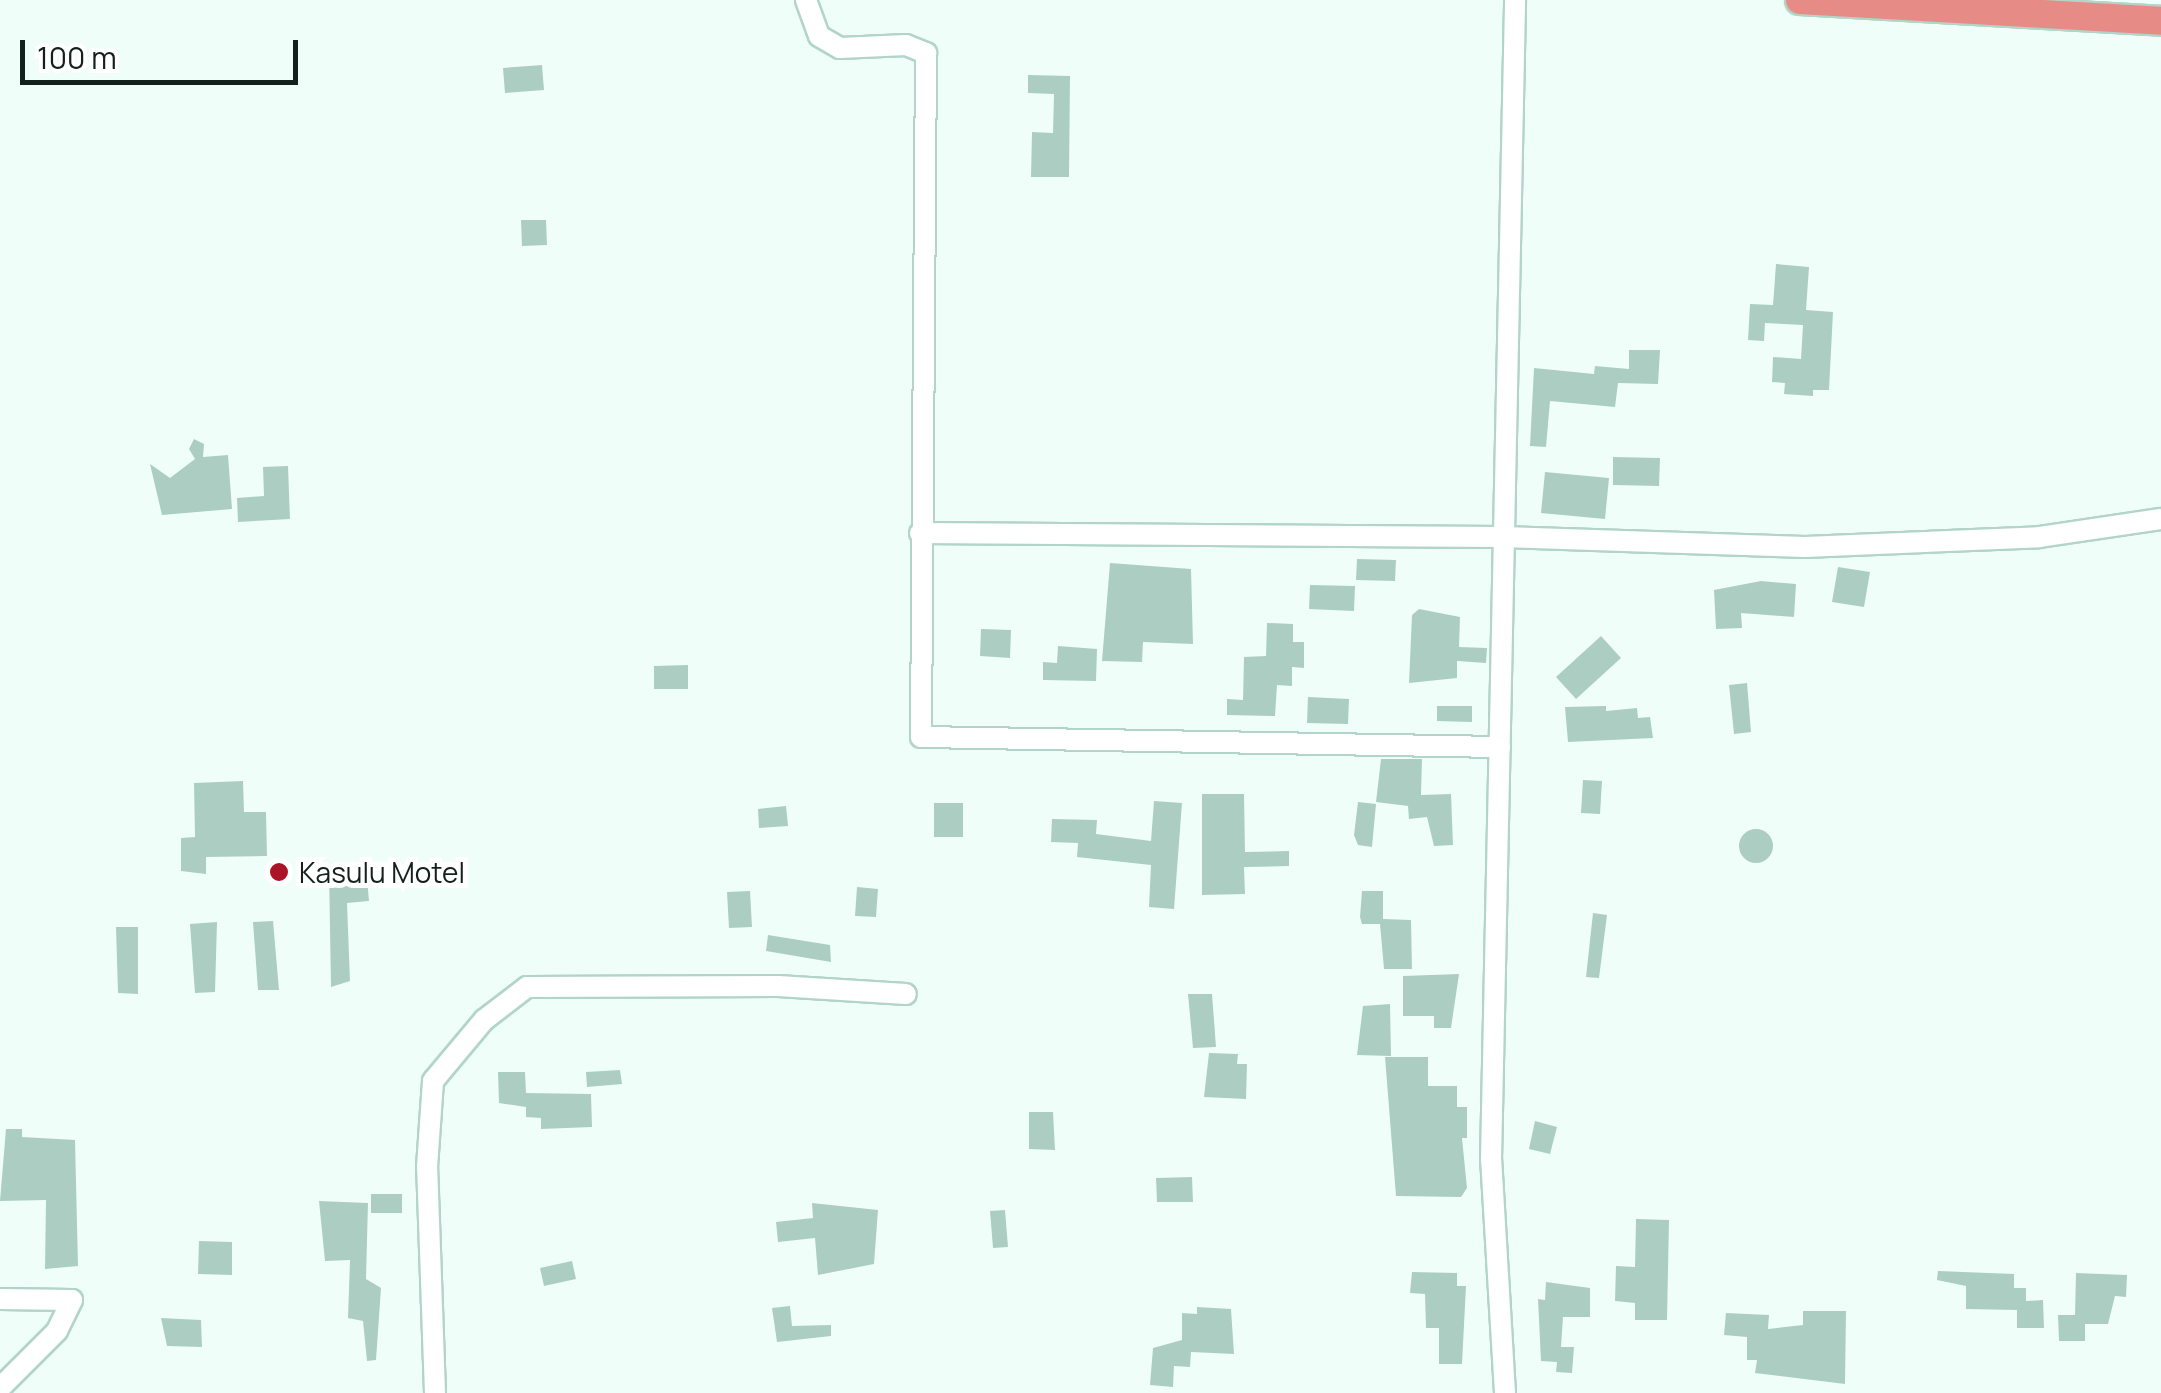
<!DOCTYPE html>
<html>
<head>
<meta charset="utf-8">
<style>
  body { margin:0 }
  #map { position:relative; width:2161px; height:1393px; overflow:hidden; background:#f0fef9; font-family:Manrope,sans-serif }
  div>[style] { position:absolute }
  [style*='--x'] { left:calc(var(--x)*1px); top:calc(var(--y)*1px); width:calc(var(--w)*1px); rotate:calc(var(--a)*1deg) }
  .building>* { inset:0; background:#accec2 }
  .round { border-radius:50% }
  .roads { filter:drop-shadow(2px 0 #b2d5c8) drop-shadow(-2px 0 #b2d5c8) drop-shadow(0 2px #b2d5c8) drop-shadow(0 -2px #b2d5c8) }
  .minor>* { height:20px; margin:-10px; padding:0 10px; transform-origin:10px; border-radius:10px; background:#fff }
  .highway>* { height:28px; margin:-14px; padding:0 14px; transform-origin:14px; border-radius:14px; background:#e78b87 }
  .dots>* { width:28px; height:28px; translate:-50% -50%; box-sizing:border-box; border:5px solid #fff; border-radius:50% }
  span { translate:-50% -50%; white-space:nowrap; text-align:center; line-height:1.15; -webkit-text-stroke:10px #fff; paint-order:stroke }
  .poi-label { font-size:28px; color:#13201b }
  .left { translate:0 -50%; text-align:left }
  .scale { position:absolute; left:20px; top:40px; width:278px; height:45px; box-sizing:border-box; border:5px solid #13201b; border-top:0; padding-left:12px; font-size:30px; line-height:35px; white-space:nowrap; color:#13201b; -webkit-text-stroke:8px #fff; paint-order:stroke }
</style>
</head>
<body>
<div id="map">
  <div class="building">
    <i style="clip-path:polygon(542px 65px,544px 90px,505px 93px,503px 68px)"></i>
    <i style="clip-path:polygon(1028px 75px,1070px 76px,1069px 177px,1031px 177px,1032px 132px,1053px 133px,1054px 94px,1028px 93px)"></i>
    <i style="clip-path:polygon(521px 220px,546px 220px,547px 245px,522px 246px)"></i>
    <i style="clip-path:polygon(1776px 264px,1809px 267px,1806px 310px,1833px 312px,1829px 390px,1813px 390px,1813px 396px,1784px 394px,1785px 383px,1772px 382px,1773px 357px,1801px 359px,1803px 325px,1765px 323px,1764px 341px,1748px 340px,1750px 304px,1773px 305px)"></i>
    <i style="clip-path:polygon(1629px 350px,1660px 350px,1658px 384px,1618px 383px,1615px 407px,1550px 401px,1546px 447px,1530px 446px,1534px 368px,1594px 374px,1595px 366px,1629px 369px)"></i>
    <i style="clip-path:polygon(194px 439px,204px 444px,203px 457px,228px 455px,232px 509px,162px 515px,150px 464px,170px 478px,195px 459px,189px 449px)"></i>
    <i style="clip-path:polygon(1613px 457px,1660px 458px,1659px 486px,1613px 485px)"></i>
    <i style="clip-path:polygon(288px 466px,290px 519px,238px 522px,237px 498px,264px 496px,263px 467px)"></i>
    <i style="clip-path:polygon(1545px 472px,1609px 478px,1605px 519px,1541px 513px)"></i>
    <i style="clip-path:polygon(1357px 559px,1396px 560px,1395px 581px,1356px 580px)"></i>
    <i style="clip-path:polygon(1110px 563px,1191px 569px,1193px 644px,1143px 642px,1142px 662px,1102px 661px)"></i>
    <i style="clip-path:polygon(1838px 567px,1870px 572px,1864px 607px,1832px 602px)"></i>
    <i style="clip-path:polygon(1761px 581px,1796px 584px,1794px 617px,1741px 613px,1742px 628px,1716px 629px,1714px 590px)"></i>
    <i style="clip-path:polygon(1310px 585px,1355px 586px,1354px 611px,1309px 609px)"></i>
    <i style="clip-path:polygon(1419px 609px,1460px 617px,1459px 647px,1487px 648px,1486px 663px,1457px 661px,1457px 678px,1409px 683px,1412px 615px)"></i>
    <i style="clip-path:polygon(1267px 623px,1293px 624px,1293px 642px,1304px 642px,1304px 668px,1292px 667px,1292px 686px,1277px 685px,1275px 716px,1227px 715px,1227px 699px,1243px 700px,1244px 657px,1266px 656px)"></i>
    <i style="clip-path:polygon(981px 629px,1011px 630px,1010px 658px,980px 656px)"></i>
    <i style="clip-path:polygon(1601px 636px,1621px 658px,1576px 699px,1556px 677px)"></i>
    <i style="clip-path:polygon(1058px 646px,1097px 649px,1096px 681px,1043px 680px,1043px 662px,1057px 663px)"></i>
    <i style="clip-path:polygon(688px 665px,688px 689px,654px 689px,654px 666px)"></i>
    <i style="clip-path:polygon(1747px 683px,1751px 732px,1734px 734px,1729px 685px)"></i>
    <i style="clip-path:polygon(1308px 697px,1349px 699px,1348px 724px,1307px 723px)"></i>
    <i style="clip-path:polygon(1437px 706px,1472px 706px,1472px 722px,1437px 721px)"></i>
    <i style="clip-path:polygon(1606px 706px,1606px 711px,1637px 708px,1638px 718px,1650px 717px,1653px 738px,1568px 742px,1565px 707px)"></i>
    <i style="clip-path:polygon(1381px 759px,1422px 759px,1421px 795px,1451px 794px,1453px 845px,1434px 846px,1427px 817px,1409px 819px,1408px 806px,1376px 802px)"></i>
    <i style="clip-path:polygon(1583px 780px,1602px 781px,1600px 814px,1581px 813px)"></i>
    <i style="clip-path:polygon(243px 781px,244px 812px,266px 812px,267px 856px,206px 857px,206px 874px,181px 871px,181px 838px,195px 837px,194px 783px)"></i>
    <i style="clip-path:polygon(1202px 794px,1244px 794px,1245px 852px,1289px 851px,1289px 866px,1244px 867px,1245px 894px,1202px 895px)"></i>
    <i style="clip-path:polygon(1154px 801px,1182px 803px,1174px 909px,1149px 907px,1151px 865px,1077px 857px,1078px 843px,1051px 842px,1052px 819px,1097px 820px,1096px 834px,1151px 841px)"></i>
    <i style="clip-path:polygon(1358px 802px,1376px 804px,1372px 847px,1358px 845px,1354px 835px)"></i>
    <i style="clip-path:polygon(934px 803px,963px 803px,963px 837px,934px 837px)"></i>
    <i style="clip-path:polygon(786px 806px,788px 826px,759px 828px,758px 809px)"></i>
    <i class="round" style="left:1739px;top:829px;width:34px;height:34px"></i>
    <i style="clip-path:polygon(366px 867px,369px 901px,347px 903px,350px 981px,331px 987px,329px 870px)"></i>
    <i style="clip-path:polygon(857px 887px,878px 889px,876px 917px,855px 916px)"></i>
    <i style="clip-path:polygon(750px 891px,752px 927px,729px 928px,727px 892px)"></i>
    <i style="clip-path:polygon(1362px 891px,1383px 891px,1383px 919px,1411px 920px,1412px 969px,1384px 969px,1380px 924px,1362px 924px,1360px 917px)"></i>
    <i style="clip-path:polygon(1593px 913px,1607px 915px,1599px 978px,1586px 977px)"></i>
    <i style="clip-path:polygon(273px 921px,279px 990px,258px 990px,253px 922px)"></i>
    <i style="clip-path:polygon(217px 922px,215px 992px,195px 993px,190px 924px)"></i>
    <i style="clip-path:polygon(116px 927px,138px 927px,138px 994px,118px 993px)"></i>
    <i style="clip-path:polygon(768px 935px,830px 945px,831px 962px,766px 951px)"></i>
    <i style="clip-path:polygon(1459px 974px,1451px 1028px,1434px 1028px,1434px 1016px,1403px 1016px,1403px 976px)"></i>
    <i style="clip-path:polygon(1188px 994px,1212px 994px,1216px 1047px,1193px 1048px)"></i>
    <i style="clip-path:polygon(1390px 1004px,1391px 1056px,1357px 1055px,1363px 1006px)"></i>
    <i style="clip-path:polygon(1209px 1053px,1238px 1054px,1237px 1064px,1247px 1064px,1246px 1099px,1204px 1097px)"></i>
    <i style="clip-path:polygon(1385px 1057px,1428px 1057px,1428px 1086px,1457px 1086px,1457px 1107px,1467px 1107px,1467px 1138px,1462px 1138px,1467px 1188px,1461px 1197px,1396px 1196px)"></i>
    <i style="clip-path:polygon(620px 1070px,622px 1084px,587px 1087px,586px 1072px)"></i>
    <i style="clip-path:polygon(498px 1072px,525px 1072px,526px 1093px,591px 1094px,592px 1127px,541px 1129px,541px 1118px,526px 1117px,526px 1107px,499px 1103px)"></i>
    <i style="clip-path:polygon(1029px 1112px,1053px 1112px,1055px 1150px,1029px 1149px)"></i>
    <i style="clip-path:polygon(1535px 1121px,1557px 1127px,1550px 1154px,1529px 1149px)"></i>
    <i style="clip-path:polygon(6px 1129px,22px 1129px,22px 1137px,75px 1140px,78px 1266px,45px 1269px,46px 1200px,0 1201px)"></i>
    <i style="clip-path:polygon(1192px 1177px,1193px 1202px,1157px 1202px,1156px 1178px)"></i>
    <i style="clip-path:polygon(371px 1194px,402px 1194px,402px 1213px,371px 1213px)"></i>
    <i style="clip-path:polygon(319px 1201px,368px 1203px,366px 1279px,381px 1288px,376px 1360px,367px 1361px,363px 1321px,348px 1318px,350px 1260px,325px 1261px)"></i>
    <i style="clip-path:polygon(812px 1203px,878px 1210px,874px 1264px,818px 1275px,815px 1238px,778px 1242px,776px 1222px,813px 1218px)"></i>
    <i style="clip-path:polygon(1005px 1210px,1008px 1247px,993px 1248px,990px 1211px)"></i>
    <i style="clip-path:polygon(1636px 1219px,1669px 1220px,1667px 1320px,1635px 1320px,1635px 1303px,1615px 1301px,1616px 1266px,1635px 1267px)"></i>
    <i style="clip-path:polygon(199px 1241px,232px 1242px,232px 1275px,198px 1274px)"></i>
    <i style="clip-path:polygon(572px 1261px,576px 1279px,544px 1286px,540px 1268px)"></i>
    <i style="clip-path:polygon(1938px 1271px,2014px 1274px,2014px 1288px,2026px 1288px,2026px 1301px,2043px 1300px,2044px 1328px,2017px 1328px,2017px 1310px,1966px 1309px,1966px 1286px,1937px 1280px)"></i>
    <i style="clip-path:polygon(1412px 1272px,1457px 1273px,1457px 1286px,1466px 1286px,1462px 1364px,1439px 1364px,1439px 1328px,1426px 1328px,1425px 1294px,1410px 1293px)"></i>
    <i style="clip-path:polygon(2076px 1273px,2127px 1275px,2126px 1297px,2115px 1296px,2108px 1324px,2085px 1324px,2085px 1341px,2059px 1341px,2058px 1315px,2075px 1315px)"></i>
    <i style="clip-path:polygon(1546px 1282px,1590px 1288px,1590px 1317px,1563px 1317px,1561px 1347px,1574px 1347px,1572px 1373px,1556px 1372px,1557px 1362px,1541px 1361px,1538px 1299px,1545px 1300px)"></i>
    <i style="clip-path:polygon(790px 1306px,792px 1326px,831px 1325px,831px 1336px,777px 1342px,772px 1308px)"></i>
    <i style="clip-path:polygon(1197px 1307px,1231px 1309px,1234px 1354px,1191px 1352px,1190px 1367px,1174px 1366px,1173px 1387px,1150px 1385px,1153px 1348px,1182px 1340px,1182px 1313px,1197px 1314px)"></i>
    <i style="clip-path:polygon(1803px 1311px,1846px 1311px,1845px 1384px,1755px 1373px,1757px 1360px,1747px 1360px,1747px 1337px,1724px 1335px,1726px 1313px,1769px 1315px,1768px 1329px,1803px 1325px)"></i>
    <i style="clip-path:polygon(161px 1318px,201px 1320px,202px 1347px,167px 1346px)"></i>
  </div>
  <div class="roads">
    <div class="minor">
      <i style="--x:806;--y:0;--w:38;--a:70"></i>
      <i style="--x:819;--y:36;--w:24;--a:30"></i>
      <i style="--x:840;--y:48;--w:66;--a:-2.6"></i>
      <i style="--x:906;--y:45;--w:22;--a:22"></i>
      <i style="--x:926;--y:53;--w:684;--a:90.42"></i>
      <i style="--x:921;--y:737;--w:579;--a:0.99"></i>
      <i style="--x:920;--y:533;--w:583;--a:0.39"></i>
      <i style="--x:1503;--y:537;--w:302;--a:1.9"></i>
      <i style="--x:1805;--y:547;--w:235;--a:-2.4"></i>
      <i style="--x:2040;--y:537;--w:122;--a:-8.5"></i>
      <i style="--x:0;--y:1299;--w:72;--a:0.8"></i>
      <i style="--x:72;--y:1300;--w:34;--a:116"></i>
      <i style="--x:57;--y:1331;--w:81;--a:135"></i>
      <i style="--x:435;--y:1393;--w:226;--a:-92"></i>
      <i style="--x:427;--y:1167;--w:86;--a:-86"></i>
      <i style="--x:433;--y:1081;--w:80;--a:-50.1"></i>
      <i style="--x:484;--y:1020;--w:54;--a:-37.5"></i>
      <i style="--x:527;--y:987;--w:251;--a:-0.2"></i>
      <i style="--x:778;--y:986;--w:128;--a:3.6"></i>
      <i style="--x:1505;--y:1393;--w:233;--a:-93.4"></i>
      <i style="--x:1491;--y:1160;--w:1160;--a:-88.81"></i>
    </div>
    <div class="highway">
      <i style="--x:1800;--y:0;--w:362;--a:3.3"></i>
    </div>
  </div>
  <div class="dots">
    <i style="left:279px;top:872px;background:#aa1426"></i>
  </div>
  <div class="poi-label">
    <span class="left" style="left:299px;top:872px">Kasulu Motel</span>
  </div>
  <div class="scale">100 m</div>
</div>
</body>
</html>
